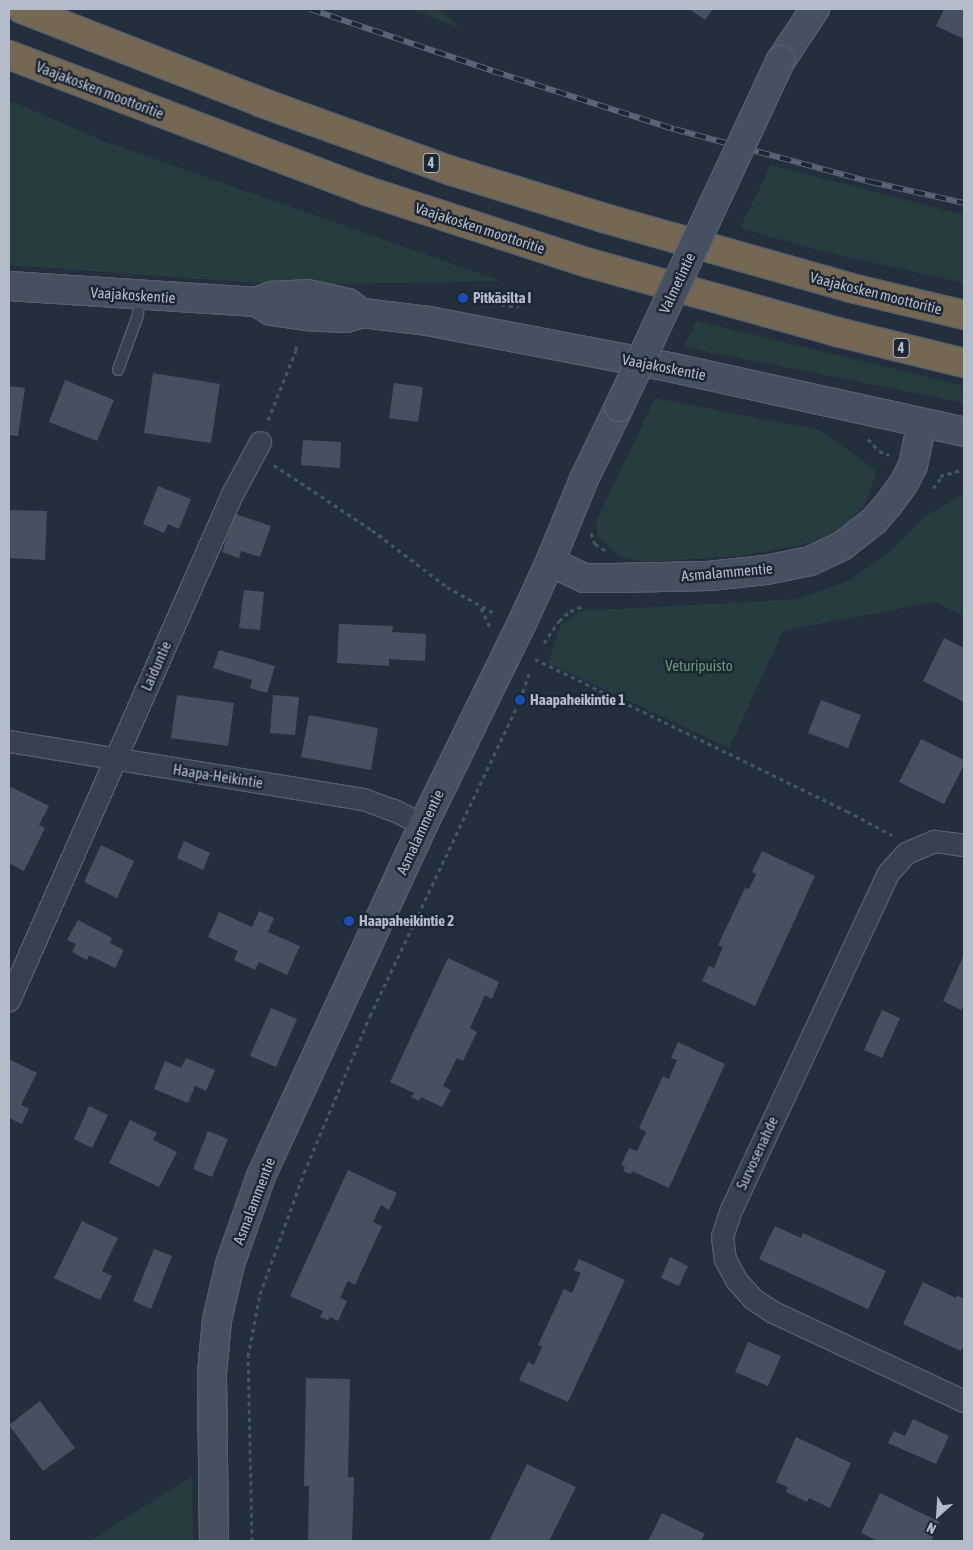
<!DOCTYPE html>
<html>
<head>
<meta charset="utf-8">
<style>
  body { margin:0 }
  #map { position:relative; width:973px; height:1550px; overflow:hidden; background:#242f3e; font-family:"Asap Condensed",sans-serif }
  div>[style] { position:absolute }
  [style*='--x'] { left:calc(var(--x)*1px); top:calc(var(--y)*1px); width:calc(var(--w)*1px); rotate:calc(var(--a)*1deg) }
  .green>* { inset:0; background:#263c3f }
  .building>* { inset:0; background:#455162 }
  .path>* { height:3px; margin-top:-1.5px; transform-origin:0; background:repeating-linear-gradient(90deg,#44595c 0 4px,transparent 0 8px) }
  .roads { filter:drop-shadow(1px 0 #565f6c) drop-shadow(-1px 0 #565f6c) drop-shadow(0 1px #565f6c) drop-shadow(0 -1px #565f6c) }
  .lane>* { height:10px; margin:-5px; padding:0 5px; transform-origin:5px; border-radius:5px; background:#38414e }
  .street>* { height:21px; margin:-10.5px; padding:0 10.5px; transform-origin:10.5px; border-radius:10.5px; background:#38414e }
  .secondary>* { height:28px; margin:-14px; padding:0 14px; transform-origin:14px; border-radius:14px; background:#465061 }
  .highway>* { height:28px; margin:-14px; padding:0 14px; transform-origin:14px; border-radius:14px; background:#746855 }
  .rail>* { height:5.5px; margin-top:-2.75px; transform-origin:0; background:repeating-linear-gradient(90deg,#1d2633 0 11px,#5a6575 0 22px); box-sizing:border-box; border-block:1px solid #5a6575 }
  .bridges { filter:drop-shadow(1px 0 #565f6c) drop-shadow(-1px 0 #565f6c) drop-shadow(0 1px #565f6c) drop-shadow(0 -1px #565f6c) }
  .secondary-bridge>* { height:28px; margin:-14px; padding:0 14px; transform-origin:14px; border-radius:14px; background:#465061 }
  .dots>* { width:14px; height:14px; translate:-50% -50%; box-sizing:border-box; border:2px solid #1d2633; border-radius:50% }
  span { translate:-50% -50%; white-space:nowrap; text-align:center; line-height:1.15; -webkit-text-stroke:5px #1d2633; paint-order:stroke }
  .shield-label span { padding:1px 4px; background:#1d2633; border:1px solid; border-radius:4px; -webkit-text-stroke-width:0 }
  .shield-label { font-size:14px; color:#b4bcc9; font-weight:700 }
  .street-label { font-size:15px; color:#b4bcc9 }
  .poi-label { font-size:15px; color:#b4bcc9; font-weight:700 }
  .left { translate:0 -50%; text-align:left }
  .park-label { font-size:15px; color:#6b9a76 }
  .frame { position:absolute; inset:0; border:10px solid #b4bcc9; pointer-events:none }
  .north { position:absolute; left:913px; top:1490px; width:50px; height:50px; -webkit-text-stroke:4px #1d2633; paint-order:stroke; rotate:206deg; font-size:14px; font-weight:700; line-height:20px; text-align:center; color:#b4bcc9 }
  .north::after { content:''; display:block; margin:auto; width:18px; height:22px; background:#b4bcc9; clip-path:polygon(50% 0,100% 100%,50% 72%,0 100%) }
</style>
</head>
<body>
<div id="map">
  <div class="green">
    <i style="clip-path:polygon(409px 9px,439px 9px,460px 28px)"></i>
    <i style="clip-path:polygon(9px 100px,101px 140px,501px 281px,282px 285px,9px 265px)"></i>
    <i style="clip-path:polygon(771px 165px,964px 215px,964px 283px,825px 252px,740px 228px)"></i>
    <i style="clip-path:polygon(697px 321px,964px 386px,964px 403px,683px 347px)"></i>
    <i style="clip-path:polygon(655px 398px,820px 430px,877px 471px,865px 505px,839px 533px,805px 544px,740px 556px,646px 562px,619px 556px,598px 536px,596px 521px)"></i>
    <i style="clip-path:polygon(964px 493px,964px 617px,935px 602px,783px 631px,729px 748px,548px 663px,561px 624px,581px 611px,798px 599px,850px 580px,890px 551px,927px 515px)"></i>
    <i style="clip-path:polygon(192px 1476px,193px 1541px,90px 1541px)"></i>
  </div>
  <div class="building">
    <i style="clip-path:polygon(689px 9px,713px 9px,705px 20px)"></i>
    <i style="clip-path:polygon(944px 9px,964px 9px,964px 39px,936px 26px)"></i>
    <i style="clip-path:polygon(153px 373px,220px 384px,211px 443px,144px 433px)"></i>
    <i style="clip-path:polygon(65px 380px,114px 400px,97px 441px,49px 422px)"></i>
    <i style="clip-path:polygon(394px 383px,423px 387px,418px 422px,389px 418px)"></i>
    <i style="clip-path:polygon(9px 386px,25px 388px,18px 436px,9px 435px)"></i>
    <i style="clip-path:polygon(303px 440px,341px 442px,340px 468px,301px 465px)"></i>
    <i style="clip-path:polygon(158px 486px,191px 499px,179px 529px,168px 524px,164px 533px,143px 524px)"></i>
    <i style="clip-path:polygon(9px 510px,47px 511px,45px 560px,9px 558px)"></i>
    <i style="clip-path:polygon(235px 514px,271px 526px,260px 557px,241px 551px,239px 558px,222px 552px)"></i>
    <i style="clip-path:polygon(244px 590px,264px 592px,260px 630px,239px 628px)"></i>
    <i style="clip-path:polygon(339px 624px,393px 626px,392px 632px,426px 634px,425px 661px,389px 659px,389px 666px,337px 663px)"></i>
    <i style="clip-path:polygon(944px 638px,964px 648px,964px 702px,923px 681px)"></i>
    <i style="clip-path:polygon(219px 650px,275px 666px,267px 693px,250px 688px,252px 680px,213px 668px)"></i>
    <i style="clip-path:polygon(177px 695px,234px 703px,228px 746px,171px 738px)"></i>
    <i style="clip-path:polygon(273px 695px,299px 697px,295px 735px,270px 733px)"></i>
    <i style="clip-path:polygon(821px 700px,861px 715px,848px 748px,808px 733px)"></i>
    <i style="clip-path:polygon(309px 715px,378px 728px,371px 770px,301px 757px)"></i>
    <i style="clip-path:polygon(921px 739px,964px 760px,964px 765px,944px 804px,899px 782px)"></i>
    <i style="clip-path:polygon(9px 786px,49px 806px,39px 825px,45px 828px,24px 871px,9px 863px)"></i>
    <i style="clip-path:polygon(184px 841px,210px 853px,203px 870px,177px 858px)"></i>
    <i style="clip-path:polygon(101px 845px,134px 861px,117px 898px,84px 882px)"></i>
    <i style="clip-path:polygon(762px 851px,815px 876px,755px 1006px,702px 981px,709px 966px,714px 968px,723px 947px,718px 945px,745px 888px,749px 889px,756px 874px,752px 872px)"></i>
    <i style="clip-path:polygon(259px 911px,274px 918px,268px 932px,300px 946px,287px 975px,259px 962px,255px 970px,234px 960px,238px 951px,208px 937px,219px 912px,252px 927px)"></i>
    <i style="clip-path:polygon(78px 920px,112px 938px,110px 943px,124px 950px,115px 968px,89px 955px,87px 960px,72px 952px,76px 944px,67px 940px)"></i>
    <i style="clip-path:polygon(964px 955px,964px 1004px,961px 1010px,943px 1001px)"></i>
    <i style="clip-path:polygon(448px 958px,499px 982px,492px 999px,485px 995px,470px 1028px,477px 1032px,463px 1061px,457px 1058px,443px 1086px,451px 1090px,442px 1107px,421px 1097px,419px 1101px,411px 1097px,414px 1093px,390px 1082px)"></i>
    <i style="clip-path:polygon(271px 1008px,297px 1019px,276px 1067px,250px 1056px)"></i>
    <i style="clip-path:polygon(882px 1010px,900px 1018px,882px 1058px,864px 1050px)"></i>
    <i style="clip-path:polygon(678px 1042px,725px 1064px,669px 1188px,632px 1171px,631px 1174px,623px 1171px,625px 1167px,621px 1165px,629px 1148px,637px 1151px,646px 1132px,639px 1128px,663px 1076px,669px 1079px,677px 1060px,671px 1058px)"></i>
    <i style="clip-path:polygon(186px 1058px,215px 1070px,206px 1091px,195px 1086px,188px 1103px,154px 1089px,165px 1061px,181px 1068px)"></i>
    <i style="clip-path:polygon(9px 1059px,37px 1073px,21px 1105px,29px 1109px,22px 1124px,9px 1118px)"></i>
    <i style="clip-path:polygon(89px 1106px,108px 1115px,92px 1148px,74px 1139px)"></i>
    <i style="clip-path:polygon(130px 1120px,157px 1133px,153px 1140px,177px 1152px,159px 1187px,109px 1163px)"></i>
    <i style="clip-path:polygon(208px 1131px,228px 1139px,212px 1177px,193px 1169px)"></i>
    <i style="clip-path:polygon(348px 1170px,397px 1193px,389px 1210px,381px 1205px,373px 1222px,382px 1226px,355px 1285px,348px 1281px,340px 1298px,347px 1301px,338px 1321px,330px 1317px,328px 1320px,320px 1317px,323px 1311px,290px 1296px)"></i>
    <i style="clip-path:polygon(82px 1221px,118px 1238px,102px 1271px,112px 1276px,100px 1300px,54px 1278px)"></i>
    <i style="clip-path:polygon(775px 1226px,801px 1238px,803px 1233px,886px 1271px,868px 1309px,759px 1259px)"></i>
    <i style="clip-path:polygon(154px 1249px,172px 1256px,151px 1309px,133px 1301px)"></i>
    <i style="clip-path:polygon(670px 1257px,688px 1266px,679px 1286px,661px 1278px)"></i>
    <i style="clip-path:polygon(579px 1259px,625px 1280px,568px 1402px,519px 1380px,528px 1362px,534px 1365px,542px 1347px,538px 1345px,564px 1289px,572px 1293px,581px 1273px,574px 1270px)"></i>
    <i style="clip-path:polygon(923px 1282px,956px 1298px,957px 1295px,964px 1299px,964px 1345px,961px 1351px,903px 1324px)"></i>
    <i style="clip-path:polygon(748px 1342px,781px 1356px,768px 1386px,735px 1372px)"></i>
    <i style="clip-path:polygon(306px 1378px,350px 1379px,348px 1477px,354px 1477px,352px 1541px,308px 1541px,309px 1486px,304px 1486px)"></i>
    <i style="clip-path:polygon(40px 1401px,75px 1448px,43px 1471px,9px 1425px)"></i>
    <i style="clip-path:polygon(913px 1419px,949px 1436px,936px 1464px,888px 1443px,894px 1431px,905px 1436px)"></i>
    <i style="clip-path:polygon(796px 1437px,851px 1463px,830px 1508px,809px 1498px,807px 1502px,786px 1492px,788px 1487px,776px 1482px)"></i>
    <i style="clip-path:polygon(527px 1464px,576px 1487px,549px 1541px,489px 1541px)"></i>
    <i style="clip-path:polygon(880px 1493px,940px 1522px,931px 1541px,878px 1541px,861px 1533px)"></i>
    <i style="clip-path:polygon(662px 1513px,705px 1534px,701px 1541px,648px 1541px)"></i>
  </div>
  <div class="path">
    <i style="--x:477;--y:301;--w:42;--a:8.1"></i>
    <i style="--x:268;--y:420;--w:75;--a:-68.2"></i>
    <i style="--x:296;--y:350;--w:8;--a:-83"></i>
    <i style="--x:868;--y:439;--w:16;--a:47"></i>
    <i style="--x:879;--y:451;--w:11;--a:22"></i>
    <i style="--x:274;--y:465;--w:118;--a:33.6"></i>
    <i style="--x:372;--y:530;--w:94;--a:37.2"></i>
    <i style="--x:447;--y:587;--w:56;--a:28.9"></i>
    <i style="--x:940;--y:476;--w:25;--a:-16"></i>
    <i style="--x:933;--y:488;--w:14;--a:-51"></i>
    <i style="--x:591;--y:533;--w:12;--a:70"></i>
    <i style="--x:595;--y:544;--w:12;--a:31"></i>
    <i style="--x:481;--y:608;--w:21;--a:65"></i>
    <i style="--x:544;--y:643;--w:27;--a:-56"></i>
    <i style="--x:559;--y:621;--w:15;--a:-42"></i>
    <i style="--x:570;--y:611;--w:15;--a:-20"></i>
    <i style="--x:535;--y:659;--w:347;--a:26"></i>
    <i style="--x:847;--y:811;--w:51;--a:28.1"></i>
    <i style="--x:252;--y:1541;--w:185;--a:-91.2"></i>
    <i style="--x:248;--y:1356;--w:63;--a:-79"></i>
    <i style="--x:260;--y:1294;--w:129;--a:-70"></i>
    <i style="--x:304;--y:1173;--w:170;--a:-67.2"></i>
    <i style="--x:370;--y:1016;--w:350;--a:-64.6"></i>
    <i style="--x:520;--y:700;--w:28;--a:-71"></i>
  </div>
  <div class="roads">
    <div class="lane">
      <i style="--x:118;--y:370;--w:59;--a:-70"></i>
      <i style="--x:138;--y:315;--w:19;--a:-87"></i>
    </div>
    <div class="street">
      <i style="--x:9;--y:741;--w:359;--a:9.3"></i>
      <i style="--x:363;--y:799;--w:33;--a:20"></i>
      <i style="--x:394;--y:810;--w:33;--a:27"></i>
      <i style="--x:964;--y:845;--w:30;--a:-172"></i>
      <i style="--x:934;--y:841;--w:30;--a:157"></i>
      <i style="--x:906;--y:853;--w:27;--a:132"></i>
      <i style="--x:888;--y:873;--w:371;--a:115"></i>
      <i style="--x:731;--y:1209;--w:28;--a:108"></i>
      <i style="--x:722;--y:1236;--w:23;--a:83"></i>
      <i style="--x:725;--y:1259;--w:24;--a:62"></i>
      <i style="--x:736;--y:1280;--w:25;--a:48"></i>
      <i style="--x:753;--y:1299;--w:24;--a:33"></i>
      <i style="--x:773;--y:1312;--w:211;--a:25"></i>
      <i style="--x:9;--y:1000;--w:553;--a:-66.22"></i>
      <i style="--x:232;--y:494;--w:59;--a:-61.7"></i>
    </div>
    <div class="secondary">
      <i style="--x:781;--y:60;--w:61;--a:-56.3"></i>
      <i style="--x:9;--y:286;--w:248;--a:3.7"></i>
      <i style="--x:256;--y:302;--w:17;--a:-21"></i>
      <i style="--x:272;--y:296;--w:35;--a:-3"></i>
      <i style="--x:307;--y:294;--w:42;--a:12.4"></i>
      <i style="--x:348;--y:303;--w:15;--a:37"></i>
      <i style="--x:256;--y:302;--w:17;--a:31"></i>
      <i style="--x:271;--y:311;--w:34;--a:8"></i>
      <i style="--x:305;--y:316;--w:41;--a:2.8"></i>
      <i style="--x:346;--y:318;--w:17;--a:-17"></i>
      <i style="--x:362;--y:313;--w:66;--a:6.9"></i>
      <i style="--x:428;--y:321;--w:250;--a:10.8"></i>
      <i style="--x:674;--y:368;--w:297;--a:12.4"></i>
      <i style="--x:550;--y:562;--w:38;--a:25"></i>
      <i style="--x:584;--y:578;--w:32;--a:0"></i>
      <i style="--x:616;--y:578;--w:93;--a:-1.2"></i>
      <i style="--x:709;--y:576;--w:57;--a:-6"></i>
      <i style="--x:766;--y:570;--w:45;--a:-11.6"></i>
      <i style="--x:810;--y:561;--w:35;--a:-25"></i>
      <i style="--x:842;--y:546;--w:41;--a:-38"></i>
      <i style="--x:874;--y:521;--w:21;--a:-49"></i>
      <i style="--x:888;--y:505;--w:27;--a:-54"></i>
      <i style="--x:904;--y:483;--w:20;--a:-63"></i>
      <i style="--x:913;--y:465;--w:43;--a:-77.9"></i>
      <i style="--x:214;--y:1541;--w:168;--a:-90.7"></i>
      <i style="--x:212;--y:1373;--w:53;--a:-84.6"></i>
      <i style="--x:217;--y:1320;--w:57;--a:-76.9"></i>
      <i style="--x:230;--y:1264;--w:93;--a:-70.6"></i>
      <i style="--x:261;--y:1176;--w:387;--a:-65.2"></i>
      <i style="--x:423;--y:825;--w:223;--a:-63.9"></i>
      <i style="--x:521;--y:625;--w:69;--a:-65.3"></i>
      <i style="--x:550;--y:562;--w:90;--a:-67.7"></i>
      <i style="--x:584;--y:479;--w:80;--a:-64.1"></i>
    </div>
    <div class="highway">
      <i style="--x:22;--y:9;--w:256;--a:21.3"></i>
      <i style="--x:260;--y:102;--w:204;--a:19.8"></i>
      <i style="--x:452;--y:171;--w:159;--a:17.2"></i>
      <i style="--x:604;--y:218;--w:257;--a:15.8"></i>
      <i style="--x:851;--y:288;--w:116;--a:13.4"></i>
      <i style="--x:9;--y:55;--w:383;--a:20.8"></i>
      <i style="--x:367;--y:191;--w:233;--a:18"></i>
      <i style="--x:589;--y:263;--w:257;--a:15.5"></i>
      <i style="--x:837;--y:332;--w:131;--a:13.7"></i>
    </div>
  </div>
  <div class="rail">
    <i style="--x:310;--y:9;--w:193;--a:18.7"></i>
    <i style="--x:493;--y:71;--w:190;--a:17.8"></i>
    <i style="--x:674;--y:129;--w:204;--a:15.1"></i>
    <i style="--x:871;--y:182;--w:95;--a:12.7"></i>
  </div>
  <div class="bridges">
    <div class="secondary-bridge">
      <i style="--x:619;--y:407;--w:383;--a:-65"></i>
    </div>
  </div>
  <div class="dots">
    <i style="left:463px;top:298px;background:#1a4fb4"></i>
    <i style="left:520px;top:700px;background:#1a4fb4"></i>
    <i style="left:349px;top:921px;background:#1a4fb4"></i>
  </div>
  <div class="shield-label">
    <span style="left:431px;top:163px">4</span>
    <span style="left:901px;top:348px">4</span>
  </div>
  <div class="street-label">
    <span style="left:100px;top:90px;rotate:21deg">Vaajakosken moottoritie</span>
    <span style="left:480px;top:228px;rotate:18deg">Vaajakosken moottoritie</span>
    <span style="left:677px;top:283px;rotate:-65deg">Valmetintie</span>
    <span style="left:876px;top:293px;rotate:14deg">Vaajakosken moottoritie</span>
    <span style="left:133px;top:295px;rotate:4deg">Vaajakoskentie</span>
    <span style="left:664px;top:367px;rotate:11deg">Vaajakoskentie</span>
    <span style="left:727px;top:572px;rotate:-5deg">Asmalammentie</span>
    <span style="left:156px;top:666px;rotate:-66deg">Laiduntie</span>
    <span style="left:218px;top:776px;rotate:9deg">Haapa-Heikintie</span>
    <span style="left:420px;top:832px;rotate:-65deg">Asmalammentie</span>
    <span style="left:757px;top:1153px;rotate:-65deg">Survosenahde</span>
    <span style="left:254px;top:1201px;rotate:-69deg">Asmalammentie</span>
  </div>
  <div class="poi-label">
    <span class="left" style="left:473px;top:298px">Pitkäsilta I</span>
    <span class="left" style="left:530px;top:700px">Haapaheikintie 1</span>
    <span class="left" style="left:359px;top:921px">Haapaheikintie 2</span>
  </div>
  <div class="park-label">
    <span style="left:699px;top:666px">Veturipuisto</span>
  </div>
  <div class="frame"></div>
  <div class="north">N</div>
</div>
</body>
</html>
